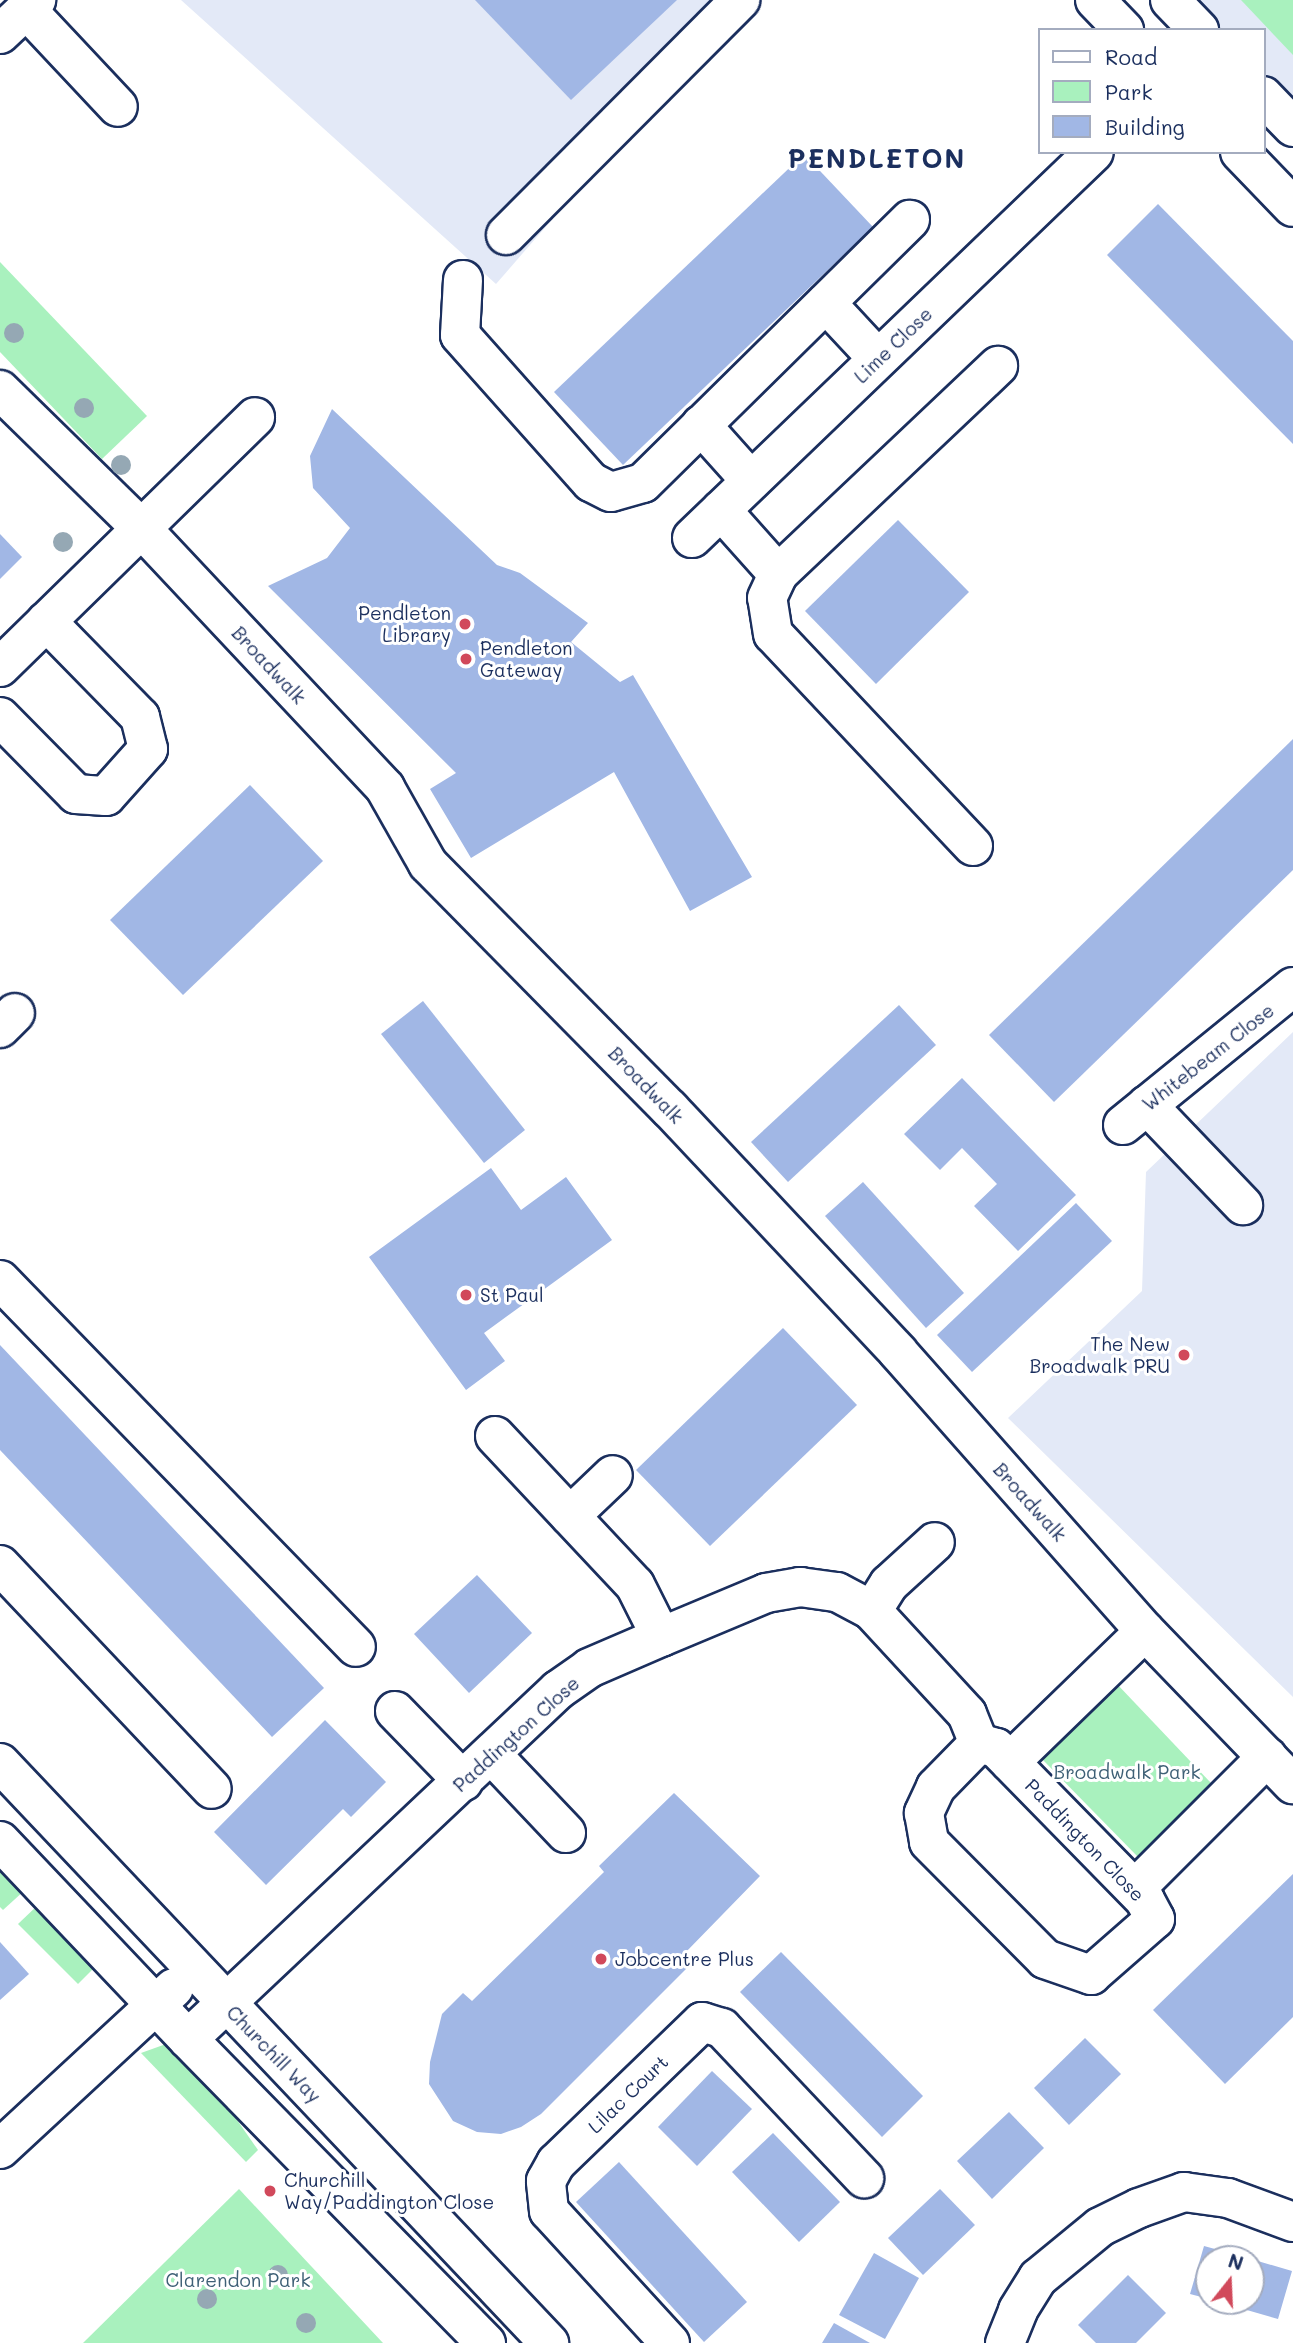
<!DOCTYPE html>
<html>
<head>
<meta charset="utf-8">
<style>
  body { margin:0 }
  #map { position:relative; width:1293px; height:2343px; overflow:hidden; background:#fff; font-family:Mali,sans-serif }
  div>[style] { position:absolute }
  [style*='--x'] { left:calc(var(--x)*1px); top:calc(var(--y)*1px); width:calc(var(--w)*1px); rotate:calc(var(--a)*1deg) }
  .built>* { inset:0; background:#e3e9f7 }
  .green>* { inset:0; background:#a9f1be }
  .building>* { inset:0; background:#a1b7e5 }
  .roads { filter:drop-shadow(2px 0 #1b2f5e) drop-shadow(-2px 0 #1b2f5e) drop-shadow(0 2px #1b2f5e) drop-shadow(0 -2px #1b2f5e) }
  .minor>* { height:38px; margin:-19px; padding:0 19px; transform-origin:19px; border-radius:19px; background:#fff }
  .trees>* { width:20px; height:20px; margin:-10px; border-radius:50%; background:#95a8b4 }
  .dots>* { width:19px; height:19px; translate:-50% -50%; box-sizing:border-box; border:4px solid #fff; border-radius:50% }
  span { translate:-50% -50%; white-space:nowrap; text-align:center; line-height:1.15; -webkit-text-stroke:6px #fff; paint-order:stroke }
  .street-label { font-size:19px; color:#1b2f5e }
  .poi-label { font-size:19px; color:#1b2f5e }
  .right { translate:-100% -50%; text-align:right }
  .left { translate:0 -50%; text-align:left }
  .park-label { font-size:19px; color:#3e6076 }
  .district-label { font-size:26px; color:#1b2f5e; font-weight:700; letter-spacing:2px }
  .legend { position:absolute; left:1038px; top:28px; width:228px; height:126px; box-sizing:border-box; background:#fff; border:2px solid #a4acbf; margin:0; padding:9px 12px; list-style:none; font-size:21px; color:#1b2f5e }
  .legend li { display:flex; align-items:center; gap:14px; height:35px }
  .legend b { width:35px; border:2px solid #a4acbf }
  .north { position:absolute; left:1195px; top:2245px; width:70px; height:70px; box-sizing:border-box; background:#fff; border:2px solid #a4acbf; border-radius:50%; rotate:18deg; font-size:19px; font-weight:700; line-height:28px; text-align:center; color:#1b2f5e }
  .north::after { content:''; display:block; margin:auto; width:24px; height:32px; background:#d1495b; clip-path:polygon(50% 0,100% 100%,50% 72%,0 100%) }
</style>
</head>
<body>
<div id="map">
  <div class="built">
    <i style="clip-path:polygon(181px 0,743px 0,496px 284px)"></i>
    <i style="clip-path:polygon(1168px 0,1293px 0,1293px 127px,1263px 96px,1263px 30px,1198px 30px)"></i>
    <i style="clip-path:polygon(1293px 1032px,1293px 1697px,1008px 1418px,1142px 1291px,1146px 1172px)"></i>
  </div>
  <div class="green">
    <i style="clip-path:polygon(1241px 0,1293px 0,1293px 55px)"></i>
    <i style="clip-path:polygon(0 262px,147px 416px,102px 459px,0 352px)"></i>
    <i style="clip-path:polygon(1116px 1683px,1211px 1783px,1138px 1857px,1043px 1760px,1047px 1748px)"></i>
    <i style="clip-path:polygon(0 1862px,25px 1890px,3px 1910px,0 1907px)"></i>
    <i style="clip-path:polygon(39px 1904px,99px 1963px,78px 1984px,18px 1924px)"></i>
    <i style="clip-path:polygon(166px 2044px,194px 2058px,258px 2150px,246px 2162px,141px 2053px)"></i>
    <i style="clip-path:polygon(239px 2189px,383px 2343px,83px 2343px)"></i>
  </div>
  <div class="building">
    <i style="clip-path:polygon(475px 0,677px 0,571px 100px)"></i>
    <i style="clip-path:polygon(804px 154px,873px 227px,623px 465px,554px 392px)"></i>
    <i style="clip-path:polygon(1158px 204px,1293px 341px,1293px 444px,1107px 255px)"></i>
    <i style="clip-path:polygon(332px 409px,497px 565px,520px 573px,588px 623px,571px 642px,620px 682px,633px 675px,752px 877px,690px 911px,614px 772px,471px 858px,430px 789px,456px 773px,268px 586px,327px 558px,350px 528px,313px 488px,310px 456px)"></i>
    <i style="clip-path:polygon(898px 520px,969px 592px,876px 684px,805px 611px)"></i>
    <i style="clip-path:polygon(0 534px,22px 557px,0 579px)"></i>
    <i style="clip-path:polygon(1293px 739px,1293px 870px,1054px 1102px,989px 1035px)"></i>
    <i style="clip-path:polygon(250px 785px,323px 861px,183px 995px,110px 920px)"></i>
    <i style="clip-path:polygon(423px 1001px,525px 1130px,484px 1163px,381px 1034px)"></i>
    <i style="clip-path:polygon(899px 1005px,936px 1045px,788px 1182px,751px 1142px)"></i>
    <i style="clip-path:polygon(962px 1078px,1076px 1195px,1018px 1251px,974px 1206px,997px 1184px,962px 1148px,940px 1170px,904px 1134px)"></i>
    <i style="clip-path:polygon(491px 1168px,521px 1210px,566px 1177px,612px 1240px,484px 1333px,505px 1361px,466px 1390px,369px 1257px)"></i>
    <i style="clip-path:polygon(863px 1182px,964px 1293px,926px 1328px,825px 1216px)"></i>
    <i style="clip-path:polygon(1076px 1203px,1112px 1241px,972px 1372px,937px 1335px)"></i>
    <i style="clip-path:polygon(783px 1328px,857px 1405px,710px 1546px,636px 1470px)"></i>
    <i style="clip-path:polygon(0 1345px,324px 1688px,272px 1737px,0 1450px)"></i>
    <i style="clip-path:polygon(477px 1575px,532px 1633px,469px 1693px,414px 1634px)"></i>
    <i style="clip-path:polygon(325px 1720px,386px 1782px,351px 1817px,343px 1809px,266px 1885px,214px 1832px)"></i>
    <i style="clip-path:polygon(674px 1793px,760px 1876px,684px 1954px,691px 1964px,541px 2114px,521px 2127px,501px 2134px,477px 2132px,453px 2121px,429px 2084px,430px 2062px,442px 2014px,463px 1993px,472px 2001px,604px 1872px,599px 1866px)"></i>
    <i style="clip-path:polygon(1293px 1874px,1293px 2017px,1225px 2084px,1153px 2010px)"></i>
    <i style="clip-path:polygon(0 1942px,29px 1974px,0 2000px)"></i>
    <i style="clip-path:polygon(781px 1952px,923px 2096px,882px 2137px,740px 1992px)"></i>
    <i style="clip-path:polygon(1085px 2038px,1121px 2074px,1069px 2125px,1034px 2088px)"></i>
    <i style="clip-path:polygon(712px 2071px,752px 2109px,697px 2166px,658px 2127px)"></i>
    <i style="clip-path:polygon(1009px 2112px,1044px 2148px,992px 2199px,957px 2161px)"></i>
    <i style="clip-path:polygon(773px 2133px,840px 2202px,799px 2242px,732px 2172px)"></i>
    <i style="clip-path:polygon(619px 2162px,747px 2302px,704px 2342px,576px 2202px)"></i>
    <i style="clip-path:polygon(940px 2189px,975px 2225px,923px 2275px,888px 2238px)"></i>
    <i style="clip-path:polygon(1204px 2246px,1248px 2258px,1209px 2259px,1209px 2299px,1190px 2294px)"></i>
    <i style="clip-path:polygon(874px 2253px,919px 2278px,885px 2339px,839px 2315px)"></i>
    <i style="clip-path:polygon(1251px 2259px,1292px 2271px,1278px 2319px,1219px 2302px,1251px 2301px)"></i>
    <i style="clip-path:polygon(1128px 2275px,1166px 2313px,1136px 2343px,1096px 2343px,1078px 2325px)"></i>
    <i style="clip-path:polygon(834px 2323px,870px 2343px,822px 2343px)"></i>
  </div>
  <div class="roads">
    <div class="minor">
      <i style="--x:1095;--y:0;--w:42;--a:46"></i>
      <i style="--x:1170;--y:0;--w:42;--a:46"></i>
      <i style="--x:26;--y:9;--w:134;--a:46.8"></i>
      <i style="--x:0;--y:34;--w:50;--a:-43.4"></i>
      <i style="--x:1263;--y:96;--w:43;--a:45.9"></i>
      <i style="--x:1240;--y:152;--w:76;--a:46.1"></i>
      <i style="--x:506;--y:235;--w:332;--a:-45.1"></i>
      <i style="--x:463;--y:280;--w:55;--a:93.1"></i>
      <i style="--x:460;--y:335;--w:197;--a:48.3"></i>
      <i style="--x:591;--y:482;--w:22;--a:27"></i>
      <i style="--x:611;--y:492;--w:33;--a:-16"></i>
      <i style="--x:643;--y:483;--w:375;--a:-44.6"></i>
      <i style="--x:826;--y:303;--w:76;--a:47.1"></i>
      <i style="--x:0;--y:390;--w:200;--a:44.4"></i>
      <i style="--x:143;--y:530;--w:354;--a:46.8"></i>
      <i style="--x:385;--y:788;--w:87;--a:60.5"></i>
      <i style="--x:428;--y:864;--w:344;--a:45.4"></i>
      <i style="--x:670;--y:1109;--w:333;--a:46.8"></i>
      <i style="--x:898;--y:1352;--w:373;--a:48.5"></i>
      <i style="--x:1145;--y:1631;--w:213;--a:46"></i>
      <i style="--x:701;--y:425;--w:75;--a:48.2"></i>
      <i style="--x:721;--y:510;--w:86;--a:48.3"></i>
      <i style="--x:692;--y:538;--w:557;--a:-43.84"></i>
      <i style="--x:0;--y:667;--w:357;--a:-44.4"></i>
      <i style="--x:0;--y:717;--w:108;--a:45.4"></i>
      <i style="--x:76;--y:794;--w:30;--a:4"></i>
      <i style="--x:106;--y:796;--w:63;--a:-48.2"></i>
      <i style="--x:148;--y:749;--w:33;--a:-104"></i>
      <i style="--x:140;--y:717;--w:134;--a:-134.4"></i>
      <i style="--x:973;--y:846;--w:291;--a:-133.3"></i>
      <i style="--x:773;--y:634;--w:36;--a:-99"></i>
      <i style="--x:767;--y:598;--w:26;--a:-65"></i>
      <i style="--x:778;--y:574;--w:303;--a:-43.4"></i>
      <i style="--x:0;--y:1028;--w:21;--a:-45"></i>
      <i style="--x:1147;--y:1105;--w:139;--a:46.2"></i>
      <i style="--x:1123;--y:1125;--w:219;--a:-39.1"></i>
      <i style="--x:0;--y:1280;--w:511;--a:45.87"></i>
      <i style="--x:495;--y:1436;--w:204;--a:46.8"></i>
      <i style="--x:635;--y:1585;--w:58;--a:63.4"></i>
      <i style="--x:570;--y:1516;--w:59;--a:-43.6"></i>
      <i style="--x:0;--y:1565;--w:308;--a:46.6"></i>
      <i style="--x:872;--y:1611;--w:32;--a:-58"></i>
      <i style="--x:889;--y:1584;--w:62;--a:-42.4"></i>
      <i style="--x:395;--y:1711;--w:98;--a:45.8"></i>
      <i style="--x:491;--y:1754;--w:109;--a:46.5"></i>
      <i style="--x:1010;--y:1762;--w:188;--a:-44.1"></i>
      <i style="--x:0;--y:1763;--w:799;--a:46.57"></i>
      <i style="--x:0;--y:1841;--w:273;--a:46.5"></i>
      <i style="--x:188;--y:2039;--w:426;--a:45.6"></i>
      <i style="--x:1135;--y:1889;--w:187;--a:-45"></i>
      <i style="--x:188;--y:2039;--w:509;--a:-43.33"></i>
      <i style="--x:558;--y:1690;--w:38;--a:-35"></i>
      <i style="--x:589;--y:1668;--w:78;--a:-23.3"></i>
      <i style="--x:661;--y:1637;--w:114;--a:-22.7"></i>
      <i style="--x:766;--y:1593;--w:35;--a:-10"></i>
      <i style="--x:800;--y:1587;--w:37;--a:8"></i>
      <i style="--x:837;--y:1592;--w:40;--a:28"></i>
      <i style="--x:872;--y:1611;--w:140;--a:47.3"></i>
      <i style="--x:967;--y:1714;--w:31;--a:68"></i>
      <i style="--x:979;--y:1743;--w:62;--a:134.3"></i>
      <i style="--x:936;--y:1787;--w:29;--a:115"></i>
      <i style="--x:924;--y:1813;--w:29;--a:80"></i>
      <i style="--x:929;--y:1842;--w:165;--a:45.2"></i>
      <i style="--x:1045;--y:1959;--w:49;--a:19.2"></i>
      <i style="--x:1091;--y:1975;--w:85;--a:-41.2"></i>
      <i style="--x:1155;--y:1919;--w:21;--a:-118"></i>
      <i style="--x:1145;--y:1900;--w:213;--a:-134.4"></i>
      <i style="--x:996;--y:1748;--w:18;--a:-164"></i>
      <i style="--x:0;--y:2149;--w:237;--a:-42.8"></i>
      <i style="--x:670;--y:2343;--w:179;--a:-132.5"></i>
      <i style="--x:549;--y:2211;--w:30;--a:-96"></i>
      <i style="--x:546;--y:2181;--w:21;--a:-61"></i>
      <i style="--x:556;--y:2163;--w:203;--a:-44"></i>
      <i style="--x:702;--y:2022;--w:21;--a:17"></i>
      <i style="--x:722;--y:2028;--w:207;--a:46.6"></i>
      <i style="--x:1005;--y:2343;--w:35;--a:-68"></i>
      <i style="--x:1018;--y:2310;--w:38;--a:-58"></i>
      <i style="--x:1038;--y:2278;--w:80;--a:-39.4"></i>
      <i style="--x:1100;--y:2227;--w:43;--a:-26"></i>
      <i style="--x:1139;--y:2208;--w:48;--a:-19.6"></i>
      <i style="--x:1184;--y:2192;--w:44;--a:7.8"></i>
      <i style="--x:1228;--y:2198;--w:69;--a:20.3"></i>
    </div>
  </div>
  <div class="trees">
    <i style="left:14px;top:333px"></i>
    <i style="left:84px;top:408px"></i>
    <i style="left:121px;top:465px"></i>
    <i style="left:63px;top:542px"></i>
    <i style="left:278px;top:2275px"></i>
    <i style="left:207px;top:2299px"></i>
    <i style="left:306px;top:2323px"></i>
  </div>
  <div class="dots">
    <i style="left:465px;top:624px;background:#d1495b"></i>
    <i style="left:466px;top:659px;background:#d1495b"></i>
    <i style="left:466px;top:1295px;background:#d1495b"></i>
    <i style="left:1184px;top:1355px;background:#d1495b"></i>
    <i style="left:601px;top:1959px;background:#d1495b"></i>
    <i style="left:270px;top:2191px;background:#d1495b"></i>
  </div>
  <div class="street-label">
    <span style="left:893px;top:345px;rotate:-44deg">Lime Close</span>
    <span style="left:269px;top:665px;rotate:47deg">Broadwalk</span>
    <span style="left:1208px;top:1057px;rotate:-38deg">Whitebeam Close</span>
    <span style="left:646px;top:1085px;rotate:46deg">Broadwalk</span>
    <span style="left:1030px;top:1502px;rotate:48deg">Broadwalk</span>
    <span style="left:516px;top:1734px;rotate:-42deg">Paddington Close</span>
    <span style="left:1085px;top:1840px;rotate:46deg">Paddington Close</span>
    <span style="left:274px;top:2054px;rotate:46deg">Churchill Way</span>
    <span style="left:628px;top:2094px;rotate:-44deg">Lilac Court</span>
  </div>
  <div class="poi-label">
    <span class="right" style="left:451px;top:624px">Pendleton<br>Library</span>
    <span class="left" style="left:480px;top:659px">Pendleton<br>Gateway</span>
    <span class="left" style="left:480px;top:1295px">St Paul</span>
    <span class="right" style="left:1170px;top:1355px">The New<br>Broadwalk PRU</span>
    <span class="left" style="left:615px;top:1959px">Jobcentre Plus</span>
    <span class="left" style="left:284px;top:2191px">Churchill<br>Way/Paddington Close</span>
  </div>
  <div class="park-label">
    <span style="left:1127px;top:1772px">Broadwalk Park</span>
    <span style="left:238px;top:2280px">Clarendon Park</span>
  </div>
  <div class="district-label">
    <span style="left:877px;top:159px">PENDLETON</span>
  </div>
  <ul class="legend">
  <li><b style="height:9px;background:#fff"></b>Road</li>
  <li><b style="height:19px;background:#a9f1be"></b>Park</li>
  <li><b style="height:19px;background:#a1b7e5"></b>Building</li>
  </ul>
  <div class="north">N</div>
</div>
</body>
</html>
